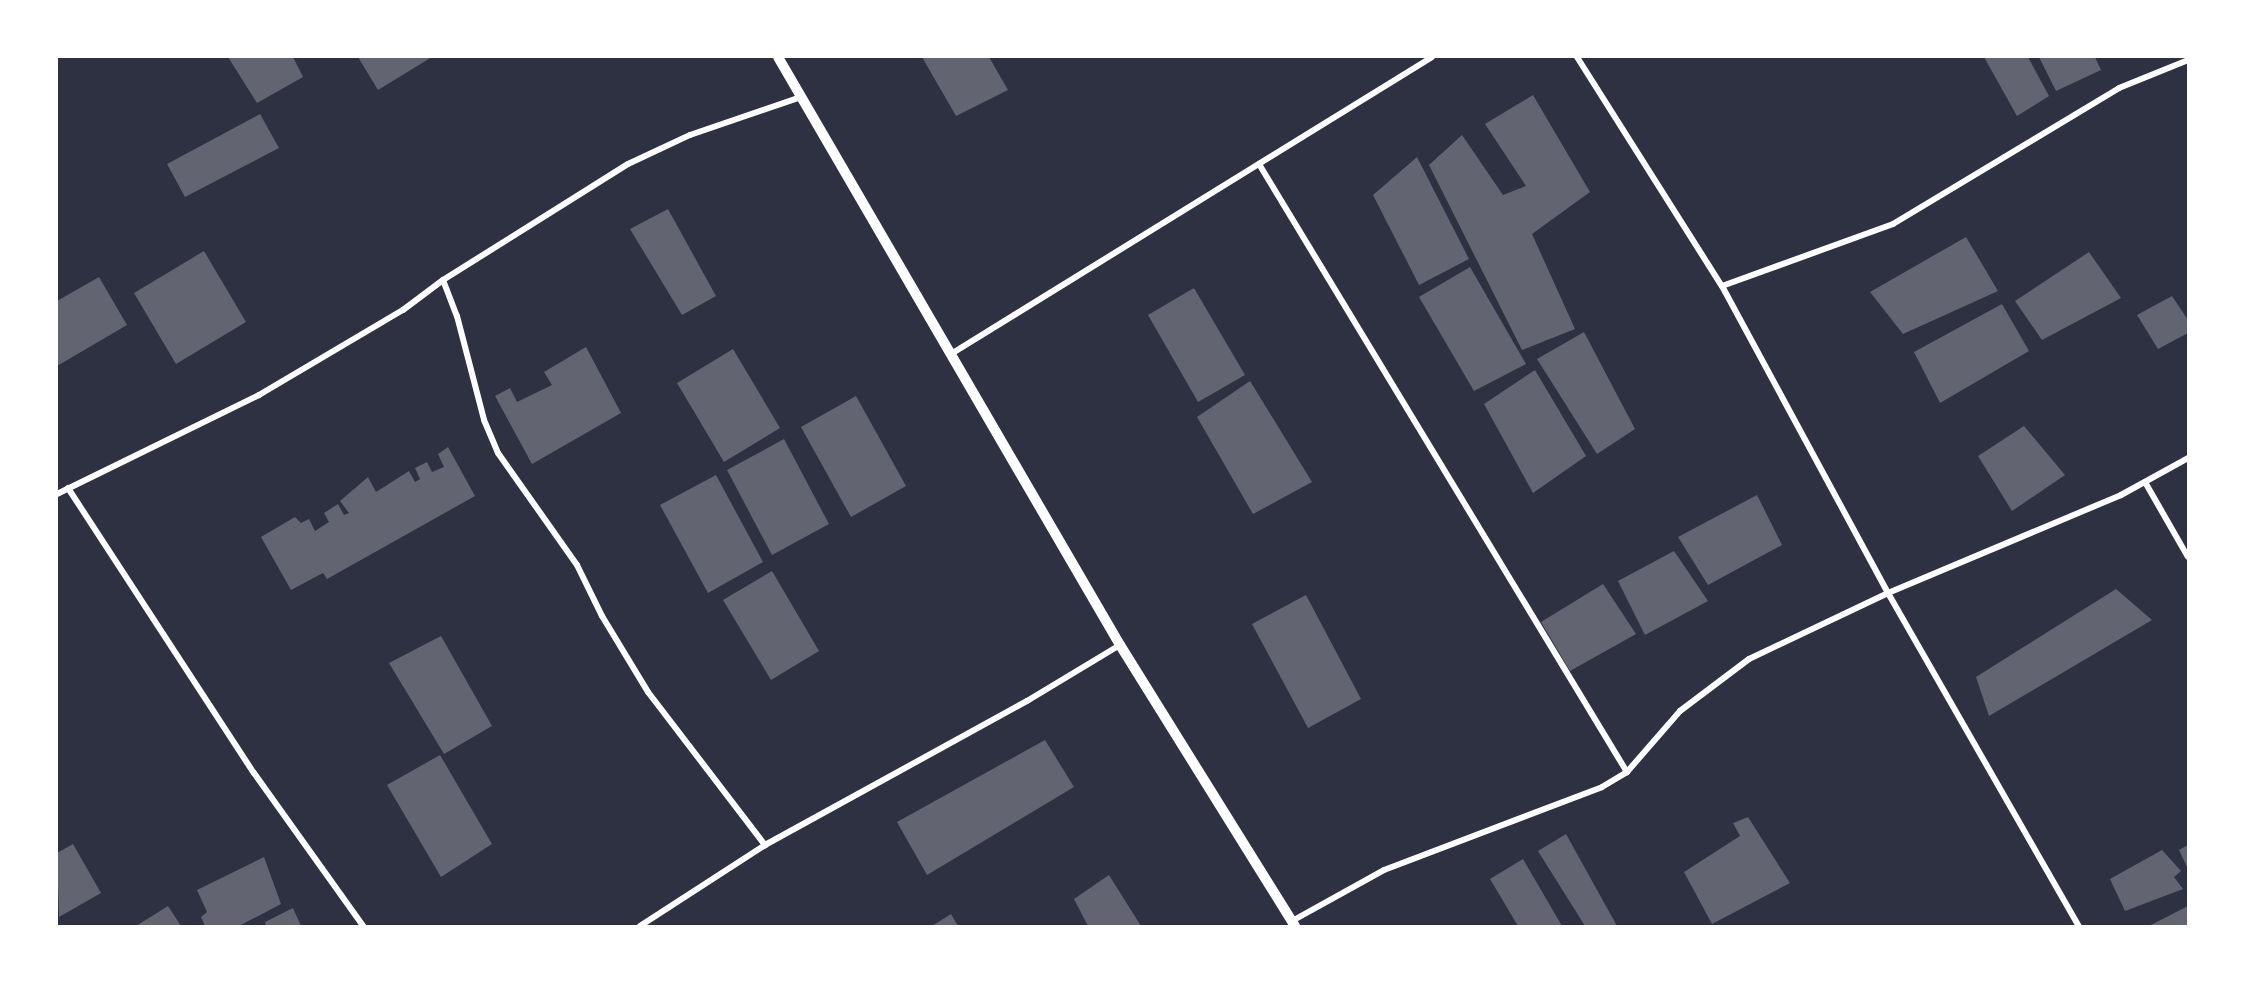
<!DOCTYPE html>
<html>
<head>
<meta charset="utf-8">
<style>
  body { margin:0 }
  #map { position:relative; width:2245px; height:983px; overflow:hidden; background:#2d3142; font-family:"Titillium Web",sans-serif }
  div>[style] { position:absolute }
  [style*='--x'] { left:calc(var(--x)*1px); top:calc(var(--y)*1px); width:calc(var(--w)*1px); rotate:calc(var(--a)*1deg) }
  .building>* { inset:0; background:#626471 }
  .minor>* { height:6px; margin:-3px; padding:0 3px; transform-origin:3px; border-radius:3px; background:#fff }
  .tertiary>* { height:10px; margin:-5px; padding:0 5px; transform-origin:5px; border-radius:5px; background:#fff }
  span { translate:-50% -50%; white-space:nowrap; text-align:center; line-height:1.15; -webkit-text-stroke:6px #fff; paint-order:stroke }
  .frame { position:absolute; inset:0; border:58px solid #fff; pointer-events:none }
</style>
</head>
<body>
<div id="map">
  <div class="building">
    <i style="clip-path:polygon(228px 57px,293px 57px,303px 77px,257px 103px)"></i>
    <i style="clip-path:polygon(358px 57px,432px 57px,378px 90px)"></i>
    <i style="clip-path:polygon(922px 57px,989px 57px,1008px 90px,956px 116px)"></i>
    <i style="clip-path:polygon(1984px 57px,2028px 57px,2049px 96px,2017px 116px)"></i>
    <i style="clip-path:polygon(2039px 57px,2095px 57px,2101px 70px,2056px 91px)"></i>
    <i style="clip-path:polygon(1533px 95px,1590px 192px,1532px 234px,1575px 329px,1522px 350px,1429px 165px,1462px 135px,1503px 195px,1526px 186px,1485px 124px)"></i>
    <i style="clip-path:polygon(260px 114px,279px 148px,185px 197px,167px 164px)"></i>
    <i style="clip-path:polygon(1417px 157px,1469px 259px,1419px 285px,1373px 195px)"></i>
    <i style="clip-path:polygon(668px 209px,716px 296px,682px 315px,630px 229px)"></i>
    <i style="clip-path:polygon(1966px 237px,1998px 291px,1903px 334px,1870px 292px)"></i>
    <i style="clip-path:polygon(204px 251px,246px 322px,176px 364px,134px 293px)"></i>
    <i style="clip-path:polygon(2089px 252px,2121px 298px,2042px 340px,2015px 301px)"></i>
    <i style="clip-path:polygon(1470px 267px,1526px 364px,1474px 391px,1419px 297px)"></i>
    <i style="clip-path:polygon(99px 277px,127px 325px,57px 366px,57px 301px)"></i>
    <i style="clip-path:polygon(1194px 288px,1245px 375px,1198px 402px,1148px 315px)"></i>
    <i style="clip-path:polygon(2172px 296px,2188px 320px,2188px 333px,2158px 349px,2137px 315px)"></i>
    <i style="clip-path:polygon(2002px 304px,2029px 351px,1940px 403px,1914px 352px)"></i>
    <i style="clip-path:polygon(1584px 332px,1635px 429px,1597px 454px,1537px 359px)"></i>
    <i style="clip-path:polygon(586px 347px,621px 413px,532px 464px,495px 396px,510px 388px,517px 402px,552px 385px,544px 372px)"></i>
    <i style="clip-path:polygon(733px 349px,780px 428px,724px 462px,677px 383px)"></i>
    <i style="clip-path:polygon(1535px 370px,1586px 456px,1533px 493px,1484px 404px)"></i>
    <i style="clip-path:polygon(1250px 381px,1312px 482px,1253px 514px,1197px 417px)"></i>
    <i style="clip-path:polygon(856px 396px,906px 486px,851px 517px,801px 427px)"></i>
    <i style="clip-path:polygon(2024px 426px,2065px 475px,2012px 511px,1978px 456px)"></i>
    <i style="clip-path:polygon(784px 439px,829px 524px,772px 555px,727px 470px)"></i>
    <i style="clip-path:polygon(448px 447px,475px 496px,327px 579px,323px 573px,291px 590px,261px 537px,295px 517px,301px 523px,309px 519px,315px 531px,329px 522px,324px 513px,338px 504px,344px 515px,349px 513px,340px 501px,368px 477px,376px 492px,409px 471px,415px 482px,420px 479px,415px 468px,427px 462px,432px 472px,444px 467px,438px 454px)"></i>
    <i style="clip-path:polygon(716px 475px,763px 562px,708px 593px,660px 505px)"></i>
    <i style="clip-path:polygon(1757px 495px,1782px 545px,1708px 585px,1678px 537px)"></i>
    <i style="clip-path:polygon(1674px 551px,1708px 601px,1645px 635px,1618px 581px)"></i>
    <i style="clip-path:polygon(772px 571px,819px 651px,771px 680px,723px 600px)"></i>
    <i style="clip-path:polygon(1603px 584px,1636px 634px,1570px 671px,1541px 622px)"></i>
    <i style="clip-path:polygon(2116px 589px,2152px 620px,1989px 716px,1976px 677px)"></i>
    <i style="clip-path:polygon(1306px 595px,1361px 699px,1308px 728px,1252px 624px)"></i>
    <i style="clip-path:polygon(441px 636px,492px 726px,444px 754px,389px 663px)"></i>
    <i style="clip-path:polygon(1045px 740px,1074px 787px,927px 875px,897px 822px)"></i>
    <i style="clip-path:polygon(440px 755px,492px 844px,441px 877px,387px 785px)"></i>
    <i style="clip-path:polygon(1748px 817px,1790px 883px,1712px 924px,1684px 872px,1740px 836px,1733px 823px)"></i>
    <i style="clip-path:polygon(1566px 834px,1617px 926px,1585px 926px,1538px 851px)"></i>
    <i style="clip-path:polygon(73px 844px,101px 893px,59px 917px,57px 853px)"></i>
    <i style="clip-path:polygon(2188px 845px,2188px 869px,2179px 850px)"></i>
    <i style="clip-path:polygon(2162px 850px,2181px 871px,2174px 877px,2183px 889px,2125px 911px,2110px 879px)"></i>
    <i style="clip-path:polygon(264px 857px,281px 904px,239px 926px,205px 926px,201px 917px,207px 912px,197px 890px)"></i>
    <i style="clip-path:polygon(1523px 859px,1562px 926px,1518px 926px,1490px 879px)"></i>
    <i style="clip-path:polygon(1109px 875px,1141px 926px,1088px 926px,1074px 899px)"></i>
    <i style="clip-path:polygon(168px 906px,181px 926px,136px 926px)"></i>
    <i style="clip-path:polygon(2188px 906px,2188px 926px,2149px 926px)"></i>
    <i style="clip-path:polygon(293px 908px,301px 926px,266px 926px,265px 922px)"></i>
    <i style="clip-path:polygon(951px 914px,958px 926px,932px 926px)"></i>
  </div>
  <div class="minor">
    <i style="--x:1577;--y:57;--w:271;--a:57.7"></i>
    <i style="--x:1722;--y:286;--w:349;--a:61.6"></i>
    <i style="--x:1888;--y:593;--w:384;--a:60.2"></i>
    <i style="--x:1259;--y:164;--w:711;--a:58.82"></i>
    <i style="--x:443;--y:280;--w:39;--a:69"></i>
    <i style="--x:457;--y:316;--w:107;--a:75.4"></i>
    <i style="--x:484;--y:420;--w:36;--a:67"></i>
    <i style="--x:498;--y:453;--w:137;--a:54.8"></i>
    <i style="--x:577;--y:565;--w:57;--a:63.9"></i>
    <i style="--x:602;--y:616;--w:89;--a:58.8"></i>
    <i style="--x:648;--y:692;--w:193;--a:52.6"></i>
    <i style="--x:1722;--y:286;--w:182;--a:-19.9"></i>
    <i style="--x:1893;--y:224;--w:264;--a:-31"></i>
    <i style="--x:2119;--y:88;--w:74;--a:-22.1"></i>
    <i style="--x:951;--y:354;--w:565;--a:-31.69"></i>
    <i style="--x:2145;--y:482;--w:86;--a:60.2"></i>
    <i style="--x:68;--y:488;--w:340;--a:56.9"></i>
    <i style="--x:254;--y:773;--w:188;--a:54.5"></i>
    <i style="--x:57;--y:494;--w:225;--a:-26.1"></i>
    <i style="--x:259;--y:395;--w:167;--a:-30.6"></i>
    <i style="--x:403;--y:310;--w:50;--a:-36.9"></i>
    <i style="--x:443;--y:280;--w:218;--a:-32.1"></i>
    <i style="--x:628;--y:164;--w:68;--a:-25.1"></i>
    <i style="--x:690;--y:135;--w:117;--a:-18.9"></i>
    <i style="--x:1292;--y:921;--w:105;--a:-29"></i>
    <i style="--x:1384;--y:870;--w:233;--a:-20.8"></i>
    <i style="--x:1602;--y:787;--w:29;--a:-31"></i>
    <i style="--x:1627;--y:772;--w:81;--a:-49"></i>
    <i style="--x:1680;--y:711;--w:86;--a:-37"></i>
    <i style="--x:1749;--y:659;--w:154;--a:-25.4"></i>
    <i style="--x:1888;--y:593;--w:253;--a:-22.8"></i>
    <i style="--x:2121;--y:495;--w:77;--a:-28.9"></i>
    <i style="--x:640;--y:926;--w:149;--a:-32.9"></i>
    <i style="--x:765;--y:845;--w:299;--a:-28.8"></i>
    <i style="--x:1027;--y:701;--w:109;--a:-31.1"></i>
  </div>
  <div class="tertiary">
    <i style="--x:778;--y:57;--w:680;--a:59.82"></i>
    <i style="--x:1120;--y:645;--w:331;--a:58.1"></i>
  </div>
  <div class="frame"></div>
</div>
</body>
</html>
